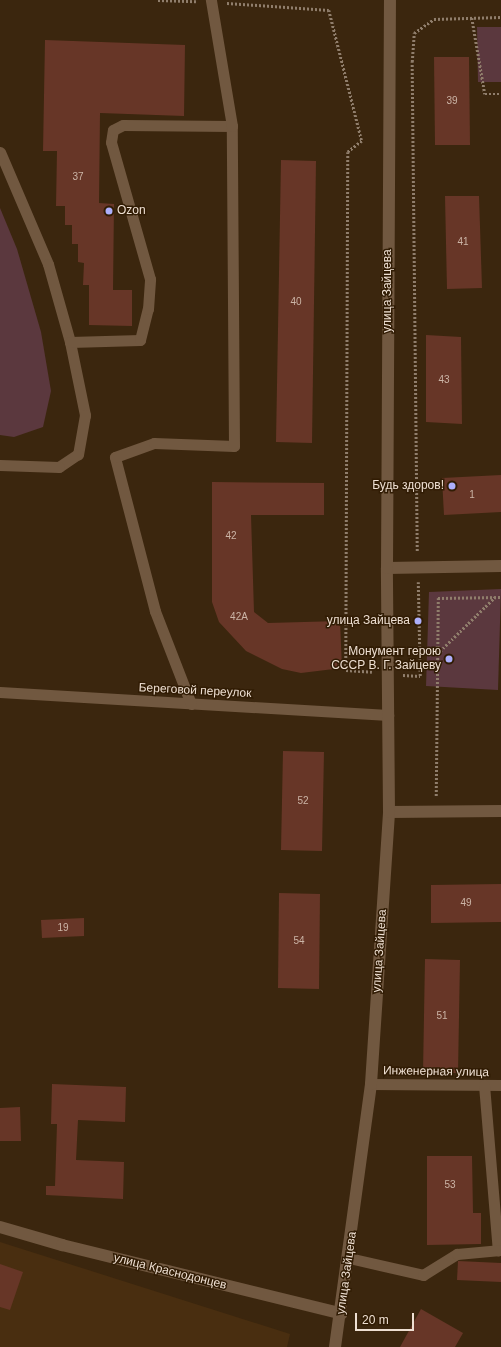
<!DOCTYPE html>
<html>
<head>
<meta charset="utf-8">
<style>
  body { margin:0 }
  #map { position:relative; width:501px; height:1347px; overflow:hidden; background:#3b260e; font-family:Helvetica,sans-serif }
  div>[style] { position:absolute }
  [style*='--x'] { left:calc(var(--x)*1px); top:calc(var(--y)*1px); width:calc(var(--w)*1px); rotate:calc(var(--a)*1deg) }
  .built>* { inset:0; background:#492e10 }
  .green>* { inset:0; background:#5b383e }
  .building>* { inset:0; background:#673627 }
  .path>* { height:2.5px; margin-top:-1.25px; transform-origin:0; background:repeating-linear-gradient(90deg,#907e6c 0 2px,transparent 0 4px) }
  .service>* { height:11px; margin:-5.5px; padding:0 5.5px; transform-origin:5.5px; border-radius:5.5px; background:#715840 }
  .minor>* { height:12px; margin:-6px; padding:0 6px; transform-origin:6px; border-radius:6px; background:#715840 }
  .secondary>* { height:12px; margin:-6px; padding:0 6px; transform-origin:6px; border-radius:6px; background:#715840 }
  .dots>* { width:11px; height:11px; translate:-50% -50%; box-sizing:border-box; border:2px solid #311c04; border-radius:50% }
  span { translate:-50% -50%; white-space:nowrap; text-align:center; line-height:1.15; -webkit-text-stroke:3px #311c04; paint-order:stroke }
  .number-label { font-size:10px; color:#ccb5a7 }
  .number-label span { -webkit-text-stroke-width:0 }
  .poi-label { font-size:12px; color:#eedfd2 }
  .left { translate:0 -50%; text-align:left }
  .right { translate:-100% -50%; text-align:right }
  .street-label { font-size:12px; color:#eedfd2 }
  .scale { position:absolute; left:355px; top:1313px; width:59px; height:18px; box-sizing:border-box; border:2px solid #eedfd2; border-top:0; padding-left:5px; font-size:12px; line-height:14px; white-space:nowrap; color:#eedfd2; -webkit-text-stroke:3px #311c04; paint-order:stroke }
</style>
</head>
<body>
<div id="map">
  <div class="built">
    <i style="clip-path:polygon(0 1242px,290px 1334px,287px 1347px,0 1347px)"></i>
  </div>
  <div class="green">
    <i style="clip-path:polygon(477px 27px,501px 27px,501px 82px,478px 82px)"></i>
    <i style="clip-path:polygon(0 208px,17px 249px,41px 332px,51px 391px,43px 427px,14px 437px,0 435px)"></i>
    <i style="clip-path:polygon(501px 589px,498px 690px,426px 686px,429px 592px)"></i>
  </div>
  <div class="building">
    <i style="clip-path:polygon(45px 40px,185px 45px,184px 116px,100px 113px,99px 203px,114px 204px,113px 290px,132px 290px,132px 326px,89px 325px,89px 285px,83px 285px,84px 263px,78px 262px,78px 244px,72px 244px,72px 225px,65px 225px,65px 206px,56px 206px,57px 151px,43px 151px)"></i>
    <i style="clip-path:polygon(434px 57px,469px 57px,470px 145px,435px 145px)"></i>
    <i style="clip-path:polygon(281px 160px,316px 161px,312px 443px,276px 442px)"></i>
    <i style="clip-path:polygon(445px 196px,479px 196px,482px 288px,447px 289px)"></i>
    <i style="clip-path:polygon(426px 335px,461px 337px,462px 424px,426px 422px)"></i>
    <i style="clip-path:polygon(501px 475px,501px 512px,444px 515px,442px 478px)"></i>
    <i style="clip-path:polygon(212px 482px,324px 483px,324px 515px,251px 515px,254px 612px,268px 623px,340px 621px,342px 668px,301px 673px,282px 669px,246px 651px,219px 622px,212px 602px)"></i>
    <i style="clip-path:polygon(283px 751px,324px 752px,322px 851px,281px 850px)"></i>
    <i style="clip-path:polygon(501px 884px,501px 922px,431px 923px,431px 885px)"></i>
    <i style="clip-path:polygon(279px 893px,320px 894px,319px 989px,278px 988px)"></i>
    <i style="clip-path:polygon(84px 918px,84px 936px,42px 938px,41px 920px)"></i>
    <i style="clip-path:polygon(425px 959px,460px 960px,458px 1073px,423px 1073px)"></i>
    <i style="clip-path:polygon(52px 1084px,126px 1087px,125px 1122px,78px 1120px,76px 1160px,124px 1162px,123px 1199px,46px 1195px,46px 1186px,55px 1186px,57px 1124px,51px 1124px)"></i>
    <i style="clip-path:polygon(20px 1107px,21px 1141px,0 1141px,0 1108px)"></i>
    <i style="clip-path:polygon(427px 1156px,472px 1156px,473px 1213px,481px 1213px,481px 1244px,427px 1245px)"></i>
    <i style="clip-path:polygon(458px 1261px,501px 1263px,501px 1282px,457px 1280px)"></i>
    <i style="clip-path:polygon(0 1264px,23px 1272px,10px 1310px,0 1307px)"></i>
    <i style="clip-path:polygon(421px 1309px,463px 1333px,455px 1347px,400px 1347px)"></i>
  </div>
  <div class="path">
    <i style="--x:158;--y:0;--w:38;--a:2"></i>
    <i style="--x:227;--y:3;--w:102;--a:3.9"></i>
    <i style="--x:329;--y:10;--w:135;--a:75.9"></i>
    <i style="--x:362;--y:141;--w:18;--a:142"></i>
    <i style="--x:348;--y:152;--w:518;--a:90.22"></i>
    <i style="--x:346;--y:670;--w:26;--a:4"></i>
    <i style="--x:472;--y:18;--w:77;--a:80.3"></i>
    <i style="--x:485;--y:94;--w:16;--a:0"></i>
    <i style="--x:417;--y:551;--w:489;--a:-90.6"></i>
    <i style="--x:412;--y:62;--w:29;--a:-86"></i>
    <i style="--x:414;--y:33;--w:24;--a:-35"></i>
    <i style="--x:434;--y:19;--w:67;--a:-1.7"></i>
    <i style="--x:437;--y:654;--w:81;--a:-44.5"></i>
    <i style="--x:403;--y:675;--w:17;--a:3"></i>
    <i style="--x:420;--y:676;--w:94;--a:-91.2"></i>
    <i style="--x:436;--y:796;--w:198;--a:-89.4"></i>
    <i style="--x:438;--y:598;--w:63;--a:-0.9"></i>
  </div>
  <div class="service">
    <i style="--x:0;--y:152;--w:122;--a:66.8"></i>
    <i style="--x:48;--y:264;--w:81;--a:74.2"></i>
    <i style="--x:70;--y:342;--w:75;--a:78.4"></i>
    <i style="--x:85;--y:415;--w:40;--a:100"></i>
    <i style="--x:78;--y:454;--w:23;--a:146"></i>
    <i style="--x:59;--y:467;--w:59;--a:-178.1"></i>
    <i style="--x:70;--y:342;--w:70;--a:-1.6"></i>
    <i style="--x:140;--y:340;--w:32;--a:-76"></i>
    <i style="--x:148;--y:309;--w:30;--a:-86"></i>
    <i style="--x:150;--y:279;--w:142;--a:-105.9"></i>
    <i style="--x:111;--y:142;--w:12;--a:-81"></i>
    <i style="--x:113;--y:130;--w:11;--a:-27"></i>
    <i style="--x:123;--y:125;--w:109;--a:0.5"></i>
    <i style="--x:0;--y:692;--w:389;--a:3.4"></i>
    <i style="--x:191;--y:704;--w:100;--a:-111.2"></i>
    <i style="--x:155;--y:611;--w:159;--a:-104.6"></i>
    <i style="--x:115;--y:457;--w:41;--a:-19.7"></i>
    <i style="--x:154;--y:443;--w:80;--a:2.1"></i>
    <i style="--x:234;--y:446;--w:320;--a:-90.4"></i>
    <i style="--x:232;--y:126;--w:128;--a:-99.5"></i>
    <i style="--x:371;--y:1084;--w:130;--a:0.4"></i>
    <i style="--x:484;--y:1085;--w:166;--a:85.2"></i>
    <i style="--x:349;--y:1258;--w:76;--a:12.9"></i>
    <i style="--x:423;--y:1275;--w:40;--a:-32"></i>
    <i style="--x:457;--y:1254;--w:44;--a:-5.2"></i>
  </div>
  <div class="minor">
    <i style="--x:387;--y:568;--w:114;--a:-1"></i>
    <i style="--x:389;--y:812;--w:112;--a:-0.5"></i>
    <i style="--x:0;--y:1227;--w:65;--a:16.2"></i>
    <i style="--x:62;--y:1245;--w:288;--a:13.8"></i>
  </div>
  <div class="secondary">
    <i style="--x:335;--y:1347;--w:265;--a:-82.2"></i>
    <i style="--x:371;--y:1084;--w:273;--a:-86.2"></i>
    <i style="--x:389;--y:812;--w:244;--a:-90.5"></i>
    <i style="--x:387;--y:568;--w:568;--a:-89.7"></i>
  </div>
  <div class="dots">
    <i style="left:109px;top:211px;background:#adaffb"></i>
    <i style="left:452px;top:486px;background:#adaffb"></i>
    <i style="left:418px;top:621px;background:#adaffb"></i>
    <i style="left:449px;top:659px;background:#adaffb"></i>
  </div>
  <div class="number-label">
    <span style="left:452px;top:101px">39</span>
    <span style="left:78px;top:177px">37</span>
    <span style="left:463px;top:242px">41</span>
    <span style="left:296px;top:302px">40</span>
    <span style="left:444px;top:380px">43</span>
    <span style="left:472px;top:495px">1</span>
    <span style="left:231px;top:536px">42</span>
    <span style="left:239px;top:617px">42А</span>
    <span style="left:303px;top:801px">52</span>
    <span style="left:466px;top:903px">49</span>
    <span style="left:63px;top:928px">19</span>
    <span style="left:299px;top:941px">54</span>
    <span style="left:442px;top:1016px">51</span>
    <span style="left:450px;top:1185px">53</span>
  </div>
  <div class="poi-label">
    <span class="left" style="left:117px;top:211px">Ozon</span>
    <span class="right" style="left:444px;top:486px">Будь здоров!</span>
    <span class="right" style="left:410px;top:621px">улица Зайцева</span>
    <span class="right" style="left:441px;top:659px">Монумент герою<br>СССР В. Г. Зайцеву</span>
  </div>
  <div class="street-label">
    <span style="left:388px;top:291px;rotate:-90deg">улица Зайцева</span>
    <span style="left:195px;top:691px;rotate:3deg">Береговой переулок</span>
    <span style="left:380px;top:951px;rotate:-86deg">улица Зайцева</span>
    <span style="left:436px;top:1072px;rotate:1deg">Инженерная улица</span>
    <span style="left:170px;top:1272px;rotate:14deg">улица Краснодонцев</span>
    <span style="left:347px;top:1273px;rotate:-82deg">улица Зайцева</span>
  </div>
  <div class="scale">20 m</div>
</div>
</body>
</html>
